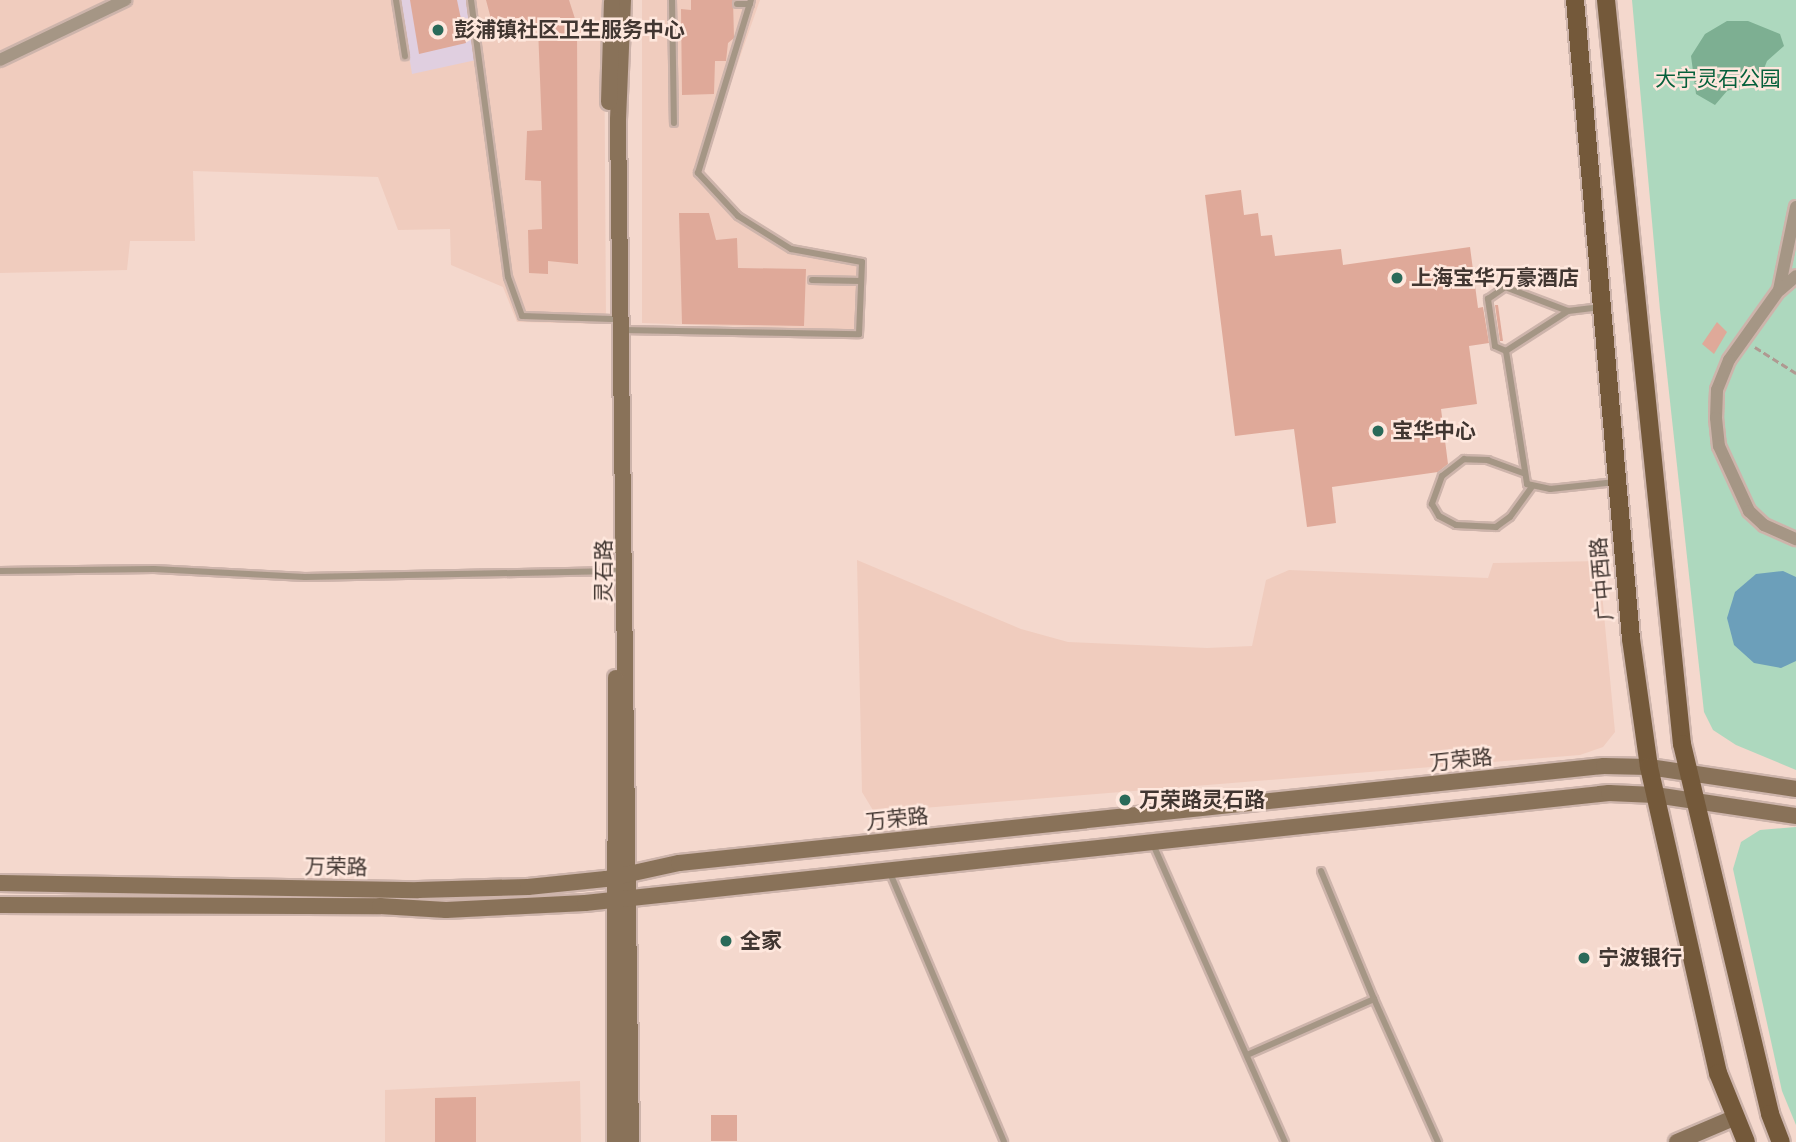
<!DOCTYPE html>
<html>
<head>
<meta charset="utf-8">
<style>
  body { margin:0 }
  #map { position:relative; width:1796px; height:1142px; overflow:hidden; background:#f4d8cd; font-family:Inter,"Noto Sans SC",sans-serif }
  div>[style] { position:absolute }
  [style*='--x'] { left:calc(var(--x)*1px); top:calc(var(--y)*1px); width:calc(var(--w)*1px); rotate:calc(var(--a)*1deg) }
  .built>* { inset:0; background:#f0ccbe }
  .medical>* { inset:0; background:#e0cfe0 }
  .green>* { inset:0; background:#add8be }
  .forest>* { inset:0; background:#7daf92 }
  .water>* { inset:0; background:#6c9fba }
  .building>* { inset:0; background:#dfa999 }
  .path>* { height:2.5px; margin-top:-1.25px; transform-origin:0; background:repeating-linear-gradient(90deg,#af9991 0 7px,transparent 0 10.5px) }
  .roads { filter:drop-shadow(2px 0 #cdb4ab) drop-shadow(-2px 0 #cdb4ab) drop-shadow(0 2px #cdb4ab) drop-shadow(0 -2px #cdb4ab) }
  .lane>* { height:6px; margin:-3px; padding:0 3px; transform-origin:3px; border-radius:3px; background:#a59685 }
  .street>* { height:12px; margin:-6px; padding:0 6px; transform-origin:6px; border-radius:6px; background:#a59685 }
  .secondary>* { height:16px; margin:-8px; padding:0 8px; transform-origin:8px; border-radius:8px; background:#897259 }
  .primary>* { height:18px; margin:-9px; padding:0 9px; transform-origin:9px; border-radius:9px; background:#74593a }
  .dots>* { width:19px; height:19px; translate:-50% -50%; box-sizing:border-box; border:4px solid #fee7dd; border-radius:50% }
  span { translate:-50% -50%; white-space:nowrap; text-align:center; line-height:1.15; -webkit-text-stroke:5px #fee7dd; paint-order:stroke }
  .poi-label { font-size:21px; color:#413631; font-weight:700 }
  .left { translate:0 -50%; text-align:left }
  .park-label { font-size:21px; color:#06603b }
  .street-label { font-size:21px; color:#413631 }
</style>
</head>
<body>
<div id="map">
  <div class="built">
    <i style="clip-path:polygon(0 0,604px 0,606px 324px,517px 322px,503px 287px,451px 265px,450px 229px,398px 230px,378px 177px,193px 171px,195px 241px,130px 241px,127px 270px,0 273px)"></i>
    <i style="clip-path:polygon(642px 0,760px 0,701px 168px,746px 217px,791px 244px,865px 259px,863px 331px,642px 323px)"></i>
    <i style="clip-path:polygon(857px 560px,1021px 629px,1068px 642px,1207px 648px,1252px 646px,1266px 580px,1289px 570px,1488px 578px,1493px 563px,1599px 561px,1615px 732px,1603px 747px,1580px 755px,874px 812px,862px 792px)"></i>
    <i style="clip-path:polygon(580px 1081px,581px 1142px,385px 1142px,385px 1090px)"></i>
  </div>
  <div class="medical">
    <i style="clip-path:polygon(400px 0,466px 0,476px 60px,412px 74px)"></i>
  </div>
  <div class="green">
    <i style="clip-path:polygon(1632px 0,1796px 0,1796px 770px,1736px 745px,1713px 730px,1704px 712px,1660px 310px)"></i>
    <i style="clip-path:polygon(1796px 827px,1796px 1125px,1782px 1091px,1733px 869px,1741px 842px,1760px 830px)"></i>
  </div>
  <div class="forest">
    <i style="clip-path:polygon(1727px 21px,1748px 21px,1780px 34px,1784px 46px,1767px 61px,1760px 79px,1727px 91px,1715px 105px,1696px 94px,1691px 56px,1705px 34px)"></i>
  </div>
  <div class="water">
    <i style="clip-path:polygon(1783px 571px,1796px 577px,1796px 661px,1781px 668px,1754px 663px,1734px 645px,1727px 618px,1735px 592px,1756px 574px)"></i>
  </div>
  <div class="building">
    <i style="clip-path:polygon(410px 0,457px 0,466px 43px,419px 54px)"></i>
    <i style="clip-path:polygon(486px 0,569px 0,577px 25px,578px 264px,548px 261px,548px 274px,529px 273px,528px 230px,542px 229px,541px 181px,525px 180px,527px 131px,542px 130px,538px 28px,495px 34px)"></i>
    <i style="clip-path:polygon(691px 0,733px 0,734px 38px,728px 43px,726px 61px,715px 61px,714px 94px,682px 95px,681px 9px,691px 10px)"></i>
    <i style="clip-path:polygon(1241px 190px,1244px 215px,1258px 213px,1261px 236px,1272px 235px,1275px 256px,1341px 249px,1343px 265px,1470px 247px,1478px 308px,1483px 307px,1489px 343px,1469px 346px,1477px 404px,1441px 409px,1448px 464px,1438px 472px,1332px 487px,1336px 523px,1307px 527px,1294px 429px,1235px 436px,1205px 195px)"></i>
    <i style="clip-path:polygon(679px 213px,709px 213px,716px 240px,737px 238px,738px 268px,806px 269px,804px 326px,682px 324px)"></i>
    <i style="clip-path:polygon(1495px 305px,1498px 305px,1503px 341px,1500px 341px)"></i>
    <i style="clip-path:polygon(1717px 322px,1727px 332px,1714px 354px,1702px 344px)"></i>
    <i style="clip-path:polygon(476px 1097px,476px 1142px,435px 1142px,435px 1098px)"></i>
    <i style="clip-path:polygon(711px 1115px,737px 1115px,737px 1141px,711px 1141px)"></i>
  </div>
  <div class="path">
    <i style="--x:1755;--y:347;--w:49;--a:32.4"></i>
  </div>
  <div class="roads">
    <div class="lane">
      <i style="--x:396;--y:0;--w:57;--a:80.9"></i>
      <i style="--x:471;--y:0;--w:279;--a:82.4"></i>
      <i style="--x:508;--y:277;--w:41;--a:70.3"></i>
      <i style="--x:522;--y:316;--w:90;--a:1.9"></i>
      <i style="--x:672;--y:0;--w:123;--a:89.1"></i>
      <i style="--x:737;--y:4;--w:13;--a:0"></i>
      <i style="--x:812;--y:280;--w:49;--a:1.2"></i>
      <i style="--x:1568;--y:311;--w:74;--a:147.2"></i>
      <i style="--x:1506;--y:351;--w:12;--a:-156"></i>
      <i style="--x:1495;--y:346;--w:48;--a:-98.5"></i>
      <i style="--x:1488;--y:299;--w:21;--a:-35"></i>
      <i style="--x:1505;--y:287;--w:67;--a:20.9"></i>
      <i style="--x:1568;--y:311;--w:31;--a:-7"></i>
      <i style="--x:622;--y:330;--w:237;--a:1"></i>
      <i style="--x:859;--y:334;--w:72;--a:-87.6"></i>
      <i style="--x:862;--y:262;--w:72;--a:-169.6"></i>
      <i style="--x:791;--y:249;--w:62;--a:-148.1"></i>
      <i style="--x:738;--y:216;--w:59;--a:-132.9"></i>
      <i style="--x:698;--y:173;--w:181;--a:-73"></i>
      <i style="--x:1506;--y:351;--w:135;--a:81"></i>
      <i style="--x:1527;--y:484;--w:24;--a:12"></i>
      <i style="--x:1550;--y:489;--w:66;--a:-6.1"></i>
      <i style="--x:1523;--y:473;--w:37;--a:-160"></i>
      <i style="--x:1488;--y:460;--w:24;--a:-178"></i>
      <i style="--x:1464;--y:459;--w:28;--a:142"></i>
      <i style="--x:1442;--y:476;--w:30;--a:110"></i>
      <i style="--x:1432;--y:504;--w:14;--a:60"></i>
      <i style="--x:1439;--y:516;--w:19;--a:28"></i>
      <i style="--x:1456;--y:525;--w:40;--a:2.9"></i>
      <i style="--x:1496;--y:527;--w:17;--a:-36"></i>
      <i style="--x:1510;--y:517;--w:37;--a:-54"></i>
      <i style="--x:0;--y:571;--w:154;--a:-0.7"></i>
      <i style="--x:154;--y:569;--w:151;--a:3"></i>
      <i style="--x:305;--y:577;--w:311;--a:-1.1"></i>
      <i style="--x:1152;--y:842;--w:328;--a:66.1"></i>
      <i style="--x:1321;--y:871;--w:139;--a:67.5"></i>
      <i style="--x:890;--y:873;--w:292;--a:67"></i>
      <i style="--x:1247;--y:1055;--w:139;--a:-23.8"></i>
      <i style="--x:1374;--y:999;--w:157;--a:65.9"></i>
    </div>
    <div class="street">
      <i style="--x:0;--y:60;--w:139;--a:-25.6"></i>
      <i style="--x:1796;--y:207;--w:85;--a:101.6"></i>
      <i style="--x:1779;--y:290;--w:86;--a:125.5"></i>
      <i style="--x:1729;--y:360;--w:32;--a:112"></i>
      <i style="--x:1717;--y:390;--w:28;--a:92"></i>
      <i style="--x:1716;--y:418;--w:28;--a:84"></i>
      <i style="--x:1719;--y:446;--w:72;--a:65.2"></i>
      <i style="--x:1749;--y:511;--w:21;--a:43"></i>
      <i style="--x:1764;--y:525;--w:35;--a:24"></i>
      <i style="--x:1780;--y:290;--w:21;--a:-41"></i>
    </div>
    <div class="secondary">
      <i style="--x:623;--y:0;--w:120;--a:92.4"></i>
      <i style="--x:618;--y:120;--w:1022;--a:89.27"></i>
      <i style="--x:609;--y:102;--w:100;--a:-88.3"></i>
      <i style="--x:0;--y:883;--w:418;--a:1"></i>
      <i style="--x:418;--y:890;--w:110;--a:-1.6"></i>
      <i style="--x:528;--y:887;--w:78;--a:-5.9"></i>
      <i style="--x:606;--y:879;--w:75;--a:-12.4"></i>
      <i style="--x:679;--y:863;--w:930;--a:-5.99"></i>
      <i style="--x:1604;--y:766;--w:45;--a:1.3"></i>
      <i style="--x:1649;--y:767;--w:149;--a:8.5"></i>
      <i style="--x:0;--y:905;--w:380;--a:0.2"></i>
      <i style="--x:380;--y:906;--w:66;--a:3.5"></i>
      <i style="--x:446;--y:910;--w:139;--a:-2.9"></i>
      <i style="--x:585;--y:903;--w:1030;--a:-6.13"></i>
      <i style="--x:1609;--y:793;--w:46;--a:2.5"></i>
      <i style="--x:1655;--y:795;--w:143;--a:8.5"></i>
      <i style="--x:615;--y:1142;--w:464;--a:-89.9"></i>
      <i style="--x:1677;--y:1142;--w:64;--a:-23"></i>
    </div>
    <div class="primary">
      <i style="--x:1575;--y:0;--w:641;--a:84.99"></i>
      <i style="--x:1631;--y:639;--w:129;--a:82"></i>
      <i style="--x:1649;--y:767;--w:314;--a:77.3"></i>
      <i style="--x:1718;--y:1073;--w:74;--a:67.9"></i>
      <i style="--x:1606;--y:0;--w:748;--a:84.17"></i>
      <i style="--x:1682;--y:744;--w:380;--a:76.6"></i>
      <i style="--x:1770;--y:1114;--w:30;--a:69"></i>
    </div>
  </div>
  <div class="dots">
    <i style="left:438px;top:30px;background:#2a6a59"></i>
    <i style="left:1397px;top:278px;background:#2a6a59"></i>
    <i style="left:1378px;top:431px;background:#2a6a59"></i>
    <i style="left:1125px;top:800px;background:#2a6a59"></i>
    <i style="left:726px;top:941px;background:#2a6a59"></i>
    <i style="left:1584px;top:958px;background:#2a6a59"></i>
  </div>
  <div class="poi-label">
    <span class="left" style="left:454px;top:30px">彭浦镇社区卫生服务中心</span>
    <span class="left" style="left:1411px;top:278px">上海宝华万豪酒店</span>
    <span class="left" style="left:1392px;top:431px">宝华中心</span>
    <span class="left" style="left:1139px;top:800px">万荣路灵石路</span>
    <span class="left" style="left:740px;top:941px">全家</span>
    <span class="left" style="left:1598px;top:958px">宁波银行</span>
  </div>
  <div class="park-label">
    <span style="left:1718px;top:79px">大宁灵石公园</span>
  </div>
  <div class="street-label">
    <span style="left:604px;top:571px;rotate:-90deg">灵石路</span>
    <span style="left:1602px;top:579px;rotate:-95deg">广中西路</span>
    <span style="left:1461px;top:760px;rotate:-6deg">万荣路</span>
    <span style="left:897px;top:819px;rotate:-6deg">万荣路</span>
    <span style="left:336px;top:867px;rotate:1deg">万荣路</span>
  </div>
</div>
</body>
</html>
